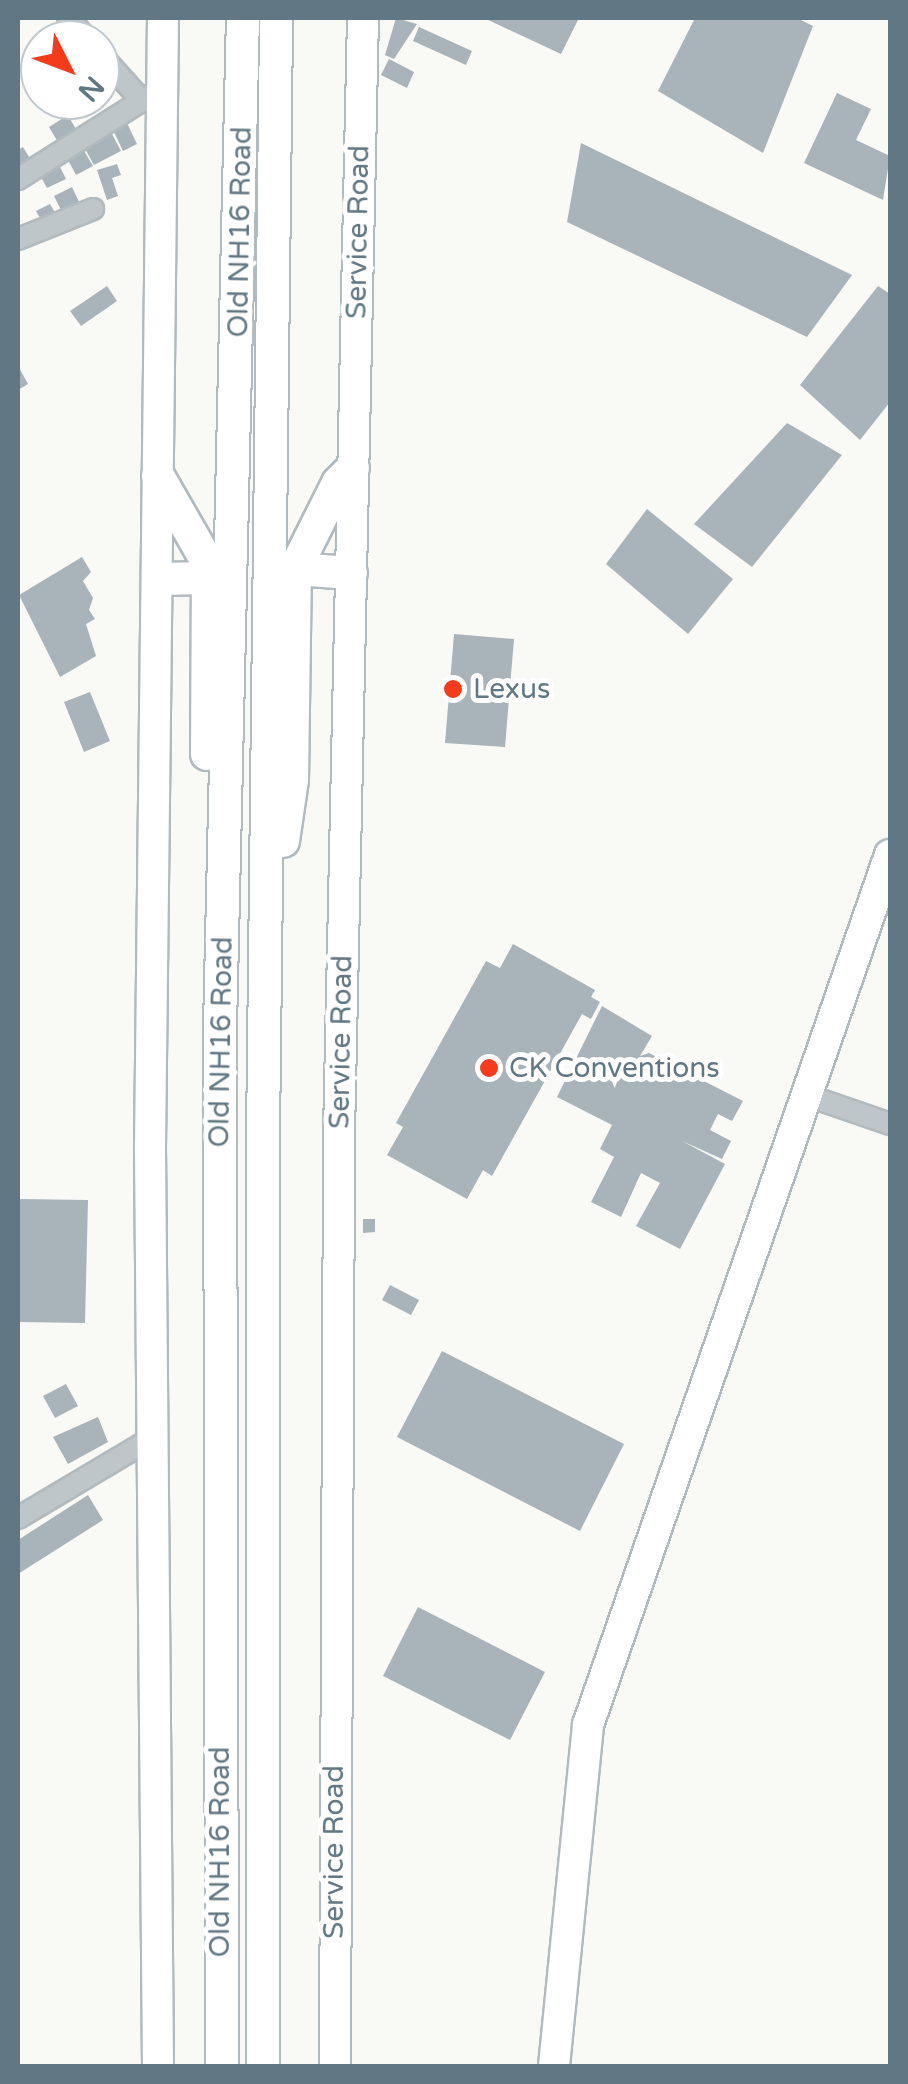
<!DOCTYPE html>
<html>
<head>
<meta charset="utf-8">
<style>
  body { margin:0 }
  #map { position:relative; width:908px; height:2084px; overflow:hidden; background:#f9f9f6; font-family:"Varela Round",sans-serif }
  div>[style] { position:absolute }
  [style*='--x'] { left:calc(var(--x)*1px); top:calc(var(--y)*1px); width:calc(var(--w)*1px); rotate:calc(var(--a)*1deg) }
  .building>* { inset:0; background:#a8b4b9 }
  .roads { filter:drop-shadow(2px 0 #b1babe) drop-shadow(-2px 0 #b1babe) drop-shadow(0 2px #b1babe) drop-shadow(0 -2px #b1babe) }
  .street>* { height:20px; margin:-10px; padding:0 10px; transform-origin:10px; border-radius:10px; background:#bfc6c9 }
  .secondary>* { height:30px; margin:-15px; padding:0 15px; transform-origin:15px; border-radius:15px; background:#fff }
  .primary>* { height:32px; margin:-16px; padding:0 16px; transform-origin:16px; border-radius:16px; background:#fff }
  .dots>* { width:28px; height:28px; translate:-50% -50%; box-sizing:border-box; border:5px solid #fff; border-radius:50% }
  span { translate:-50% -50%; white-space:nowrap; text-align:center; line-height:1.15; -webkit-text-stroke:10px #fff; paint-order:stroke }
  .street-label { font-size:28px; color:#617884 }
  .poi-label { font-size:28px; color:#617884 }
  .left { translate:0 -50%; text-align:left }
  .frame { position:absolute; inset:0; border:20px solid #617884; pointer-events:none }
  .north { position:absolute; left:20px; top:20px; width:100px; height:100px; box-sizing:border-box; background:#fff; border:2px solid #c0c9ce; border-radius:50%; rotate:132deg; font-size:28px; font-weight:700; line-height:40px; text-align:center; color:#617884 }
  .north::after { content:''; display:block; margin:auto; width:35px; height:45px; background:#f43b1b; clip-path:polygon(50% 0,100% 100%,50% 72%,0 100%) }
</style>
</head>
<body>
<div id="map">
  <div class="building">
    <i style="clip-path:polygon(396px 18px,417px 24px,394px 59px,385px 55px)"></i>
    <i style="clip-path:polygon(484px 18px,579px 18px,561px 54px)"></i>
    <i style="clip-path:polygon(695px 18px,797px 18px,813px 26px,763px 153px,658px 91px)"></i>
    <i style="clip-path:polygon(419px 27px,472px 51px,466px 65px,413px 41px)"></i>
    <i style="clip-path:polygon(389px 59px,414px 72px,407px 88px,381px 75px)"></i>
    <i style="clip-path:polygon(837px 93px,871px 109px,856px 140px,890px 156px,883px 200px,804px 163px)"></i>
    <i style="clip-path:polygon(68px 115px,78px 133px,59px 144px,49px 127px)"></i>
    <i style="clip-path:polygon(127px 123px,137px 144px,123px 151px,113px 130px)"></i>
    <i style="clip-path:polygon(111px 132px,121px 151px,94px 165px,84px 147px)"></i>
    <i style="clip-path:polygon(581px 143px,852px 275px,807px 337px,567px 222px)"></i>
    <i style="clip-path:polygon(23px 147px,34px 165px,18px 175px,18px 150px)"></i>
    <i style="clip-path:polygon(83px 149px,93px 166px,76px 175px,67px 158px)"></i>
    <i style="clip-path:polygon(117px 164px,121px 175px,112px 178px,118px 196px,107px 200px,97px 170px)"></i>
    <i style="clip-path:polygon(59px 165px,66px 179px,47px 188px,40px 175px)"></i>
    <i style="clip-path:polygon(72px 187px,80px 204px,62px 212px,54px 196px)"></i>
    <i style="clip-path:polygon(50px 204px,58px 218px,44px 225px,36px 211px)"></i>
    <i style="clip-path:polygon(107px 286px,117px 301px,81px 326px,70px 311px)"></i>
    <i style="clip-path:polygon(878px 286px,890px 294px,890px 402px,860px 440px,800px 385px)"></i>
    <i style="clip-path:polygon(18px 366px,28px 384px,18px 390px)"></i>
    <i style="clip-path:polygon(787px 423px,842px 455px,752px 567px,694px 524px)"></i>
    <i style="clip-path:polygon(647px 509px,733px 579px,688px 634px,606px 564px)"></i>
    <i style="clip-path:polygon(82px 557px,91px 572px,83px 581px,93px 598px,89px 610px,95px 619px,86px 624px,96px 656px,60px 677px,19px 595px)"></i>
    <i style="clip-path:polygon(454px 634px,514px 639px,505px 747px,445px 743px)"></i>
    <i style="clip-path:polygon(90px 692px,110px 741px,84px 752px,64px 702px)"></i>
    <i style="clip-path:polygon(513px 944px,595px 990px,591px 997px,600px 1002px,591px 1019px,582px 1014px,492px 1176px,483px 1170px,467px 1199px,387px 1155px,403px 1127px,396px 1123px,486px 961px,500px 968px)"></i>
    <i style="clip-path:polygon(602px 1006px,652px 1036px,640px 1056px,649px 1053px,743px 1101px,732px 1121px,718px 1114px,710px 1130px,731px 1141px,722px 1159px,682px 1141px,725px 1164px,680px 1249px,636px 1226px,660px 1183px,641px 1173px,621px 1217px,591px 1202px,614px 1157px,600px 1149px,612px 1125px,557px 1097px)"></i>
    <i style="clip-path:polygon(18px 1199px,88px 1200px,85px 1323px,18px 1322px)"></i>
    <i style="clip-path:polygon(363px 1219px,375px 1219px,375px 1232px,363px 1233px)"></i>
    <i style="clip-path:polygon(390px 1285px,419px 1300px,411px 1315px,382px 1300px)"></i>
    <i style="clip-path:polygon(442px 1351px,624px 1444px,580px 1531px,397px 1437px)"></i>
    <i style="clip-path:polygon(66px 1384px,78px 1406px,55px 1418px,43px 1396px)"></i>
    <i style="clip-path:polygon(98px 1417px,108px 1442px,68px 1464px,53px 1437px)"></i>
    <i style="clip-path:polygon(88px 1495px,103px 1520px,18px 1574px,18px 1540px)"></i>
    <i style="clip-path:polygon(418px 1607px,545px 1672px,510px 1740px,383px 1676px)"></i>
  </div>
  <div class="roads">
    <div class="street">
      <i style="--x:68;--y:18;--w:30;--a:48"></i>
      <i style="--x:100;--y:54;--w:63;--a:48.2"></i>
      <i style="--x:18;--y:179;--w:170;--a:-32.3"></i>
      <i style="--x:18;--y:239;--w:81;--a:-21.8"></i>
      <i style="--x:806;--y:1095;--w:89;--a:19"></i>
      <i style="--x:18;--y:1518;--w:156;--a:-30.8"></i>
    </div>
    <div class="secondary">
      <i style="--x:158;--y:2066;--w:919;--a:-90.5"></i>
      <i style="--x:150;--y:1147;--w:1129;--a:-89.34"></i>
      <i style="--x:335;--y:2066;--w:932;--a:-89.75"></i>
      <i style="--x:339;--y:1134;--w:1116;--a:-88.77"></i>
      <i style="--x:554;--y:2066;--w:343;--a:-84.3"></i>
      <i style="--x:588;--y:1725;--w:921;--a:-70.86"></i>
    </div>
    <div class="primary">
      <i style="--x:158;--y:476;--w:100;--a:60.1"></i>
      <i style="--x:208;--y:563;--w:191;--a:90.3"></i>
      <i style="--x:295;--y:569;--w:56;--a:4.1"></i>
      <i style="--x:158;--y:579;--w:50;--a:-1.1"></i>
      <i style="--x:283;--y:841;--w:62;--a:-81.6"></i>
      <i style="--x:292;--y:780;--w:211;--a:-89.2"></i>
      <i style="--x:295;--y:569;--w:96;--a:-63.4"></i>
      <i style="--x:338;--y:483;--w:21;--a:-45"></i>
      <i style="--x:222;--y:2066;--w:1038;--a:-90.11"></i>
      <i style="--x:220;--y:1028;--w:1010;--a:-88.7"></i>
      <i style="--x:263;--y:2066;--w:930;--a:-90"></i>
      <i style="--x:263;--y:1136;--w:1118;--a:-89.33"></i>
    </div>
  </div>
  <div class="dots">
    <i style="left:453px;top:689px;background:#f43b1b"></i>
    <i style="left:489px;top:1068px;background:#f43b1b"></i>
  </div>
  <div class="street-label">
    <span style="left:240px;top:232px;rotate:-89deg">Old NH16 Road</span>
    <span style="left:358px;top:232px;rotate:-89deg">Service Road</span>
    <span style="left:221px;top:1042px;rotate:-89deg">Old NH16 Road</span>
    <span style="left:341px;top:1042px;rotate:-89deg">Service Road</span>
    <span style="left:220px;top:1852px;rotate:-90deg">Old NH16 Road</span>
    <span style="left:334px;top:1852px;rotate:-90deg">Service Road</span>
  </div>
  <div class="poi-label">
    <span class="left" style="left:473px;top:689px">Lexus</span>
    <span class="left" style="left:509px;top:1068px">CK Conventions</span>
  </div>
  <div class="frame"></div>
  <div class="north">N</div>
</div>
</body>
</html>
